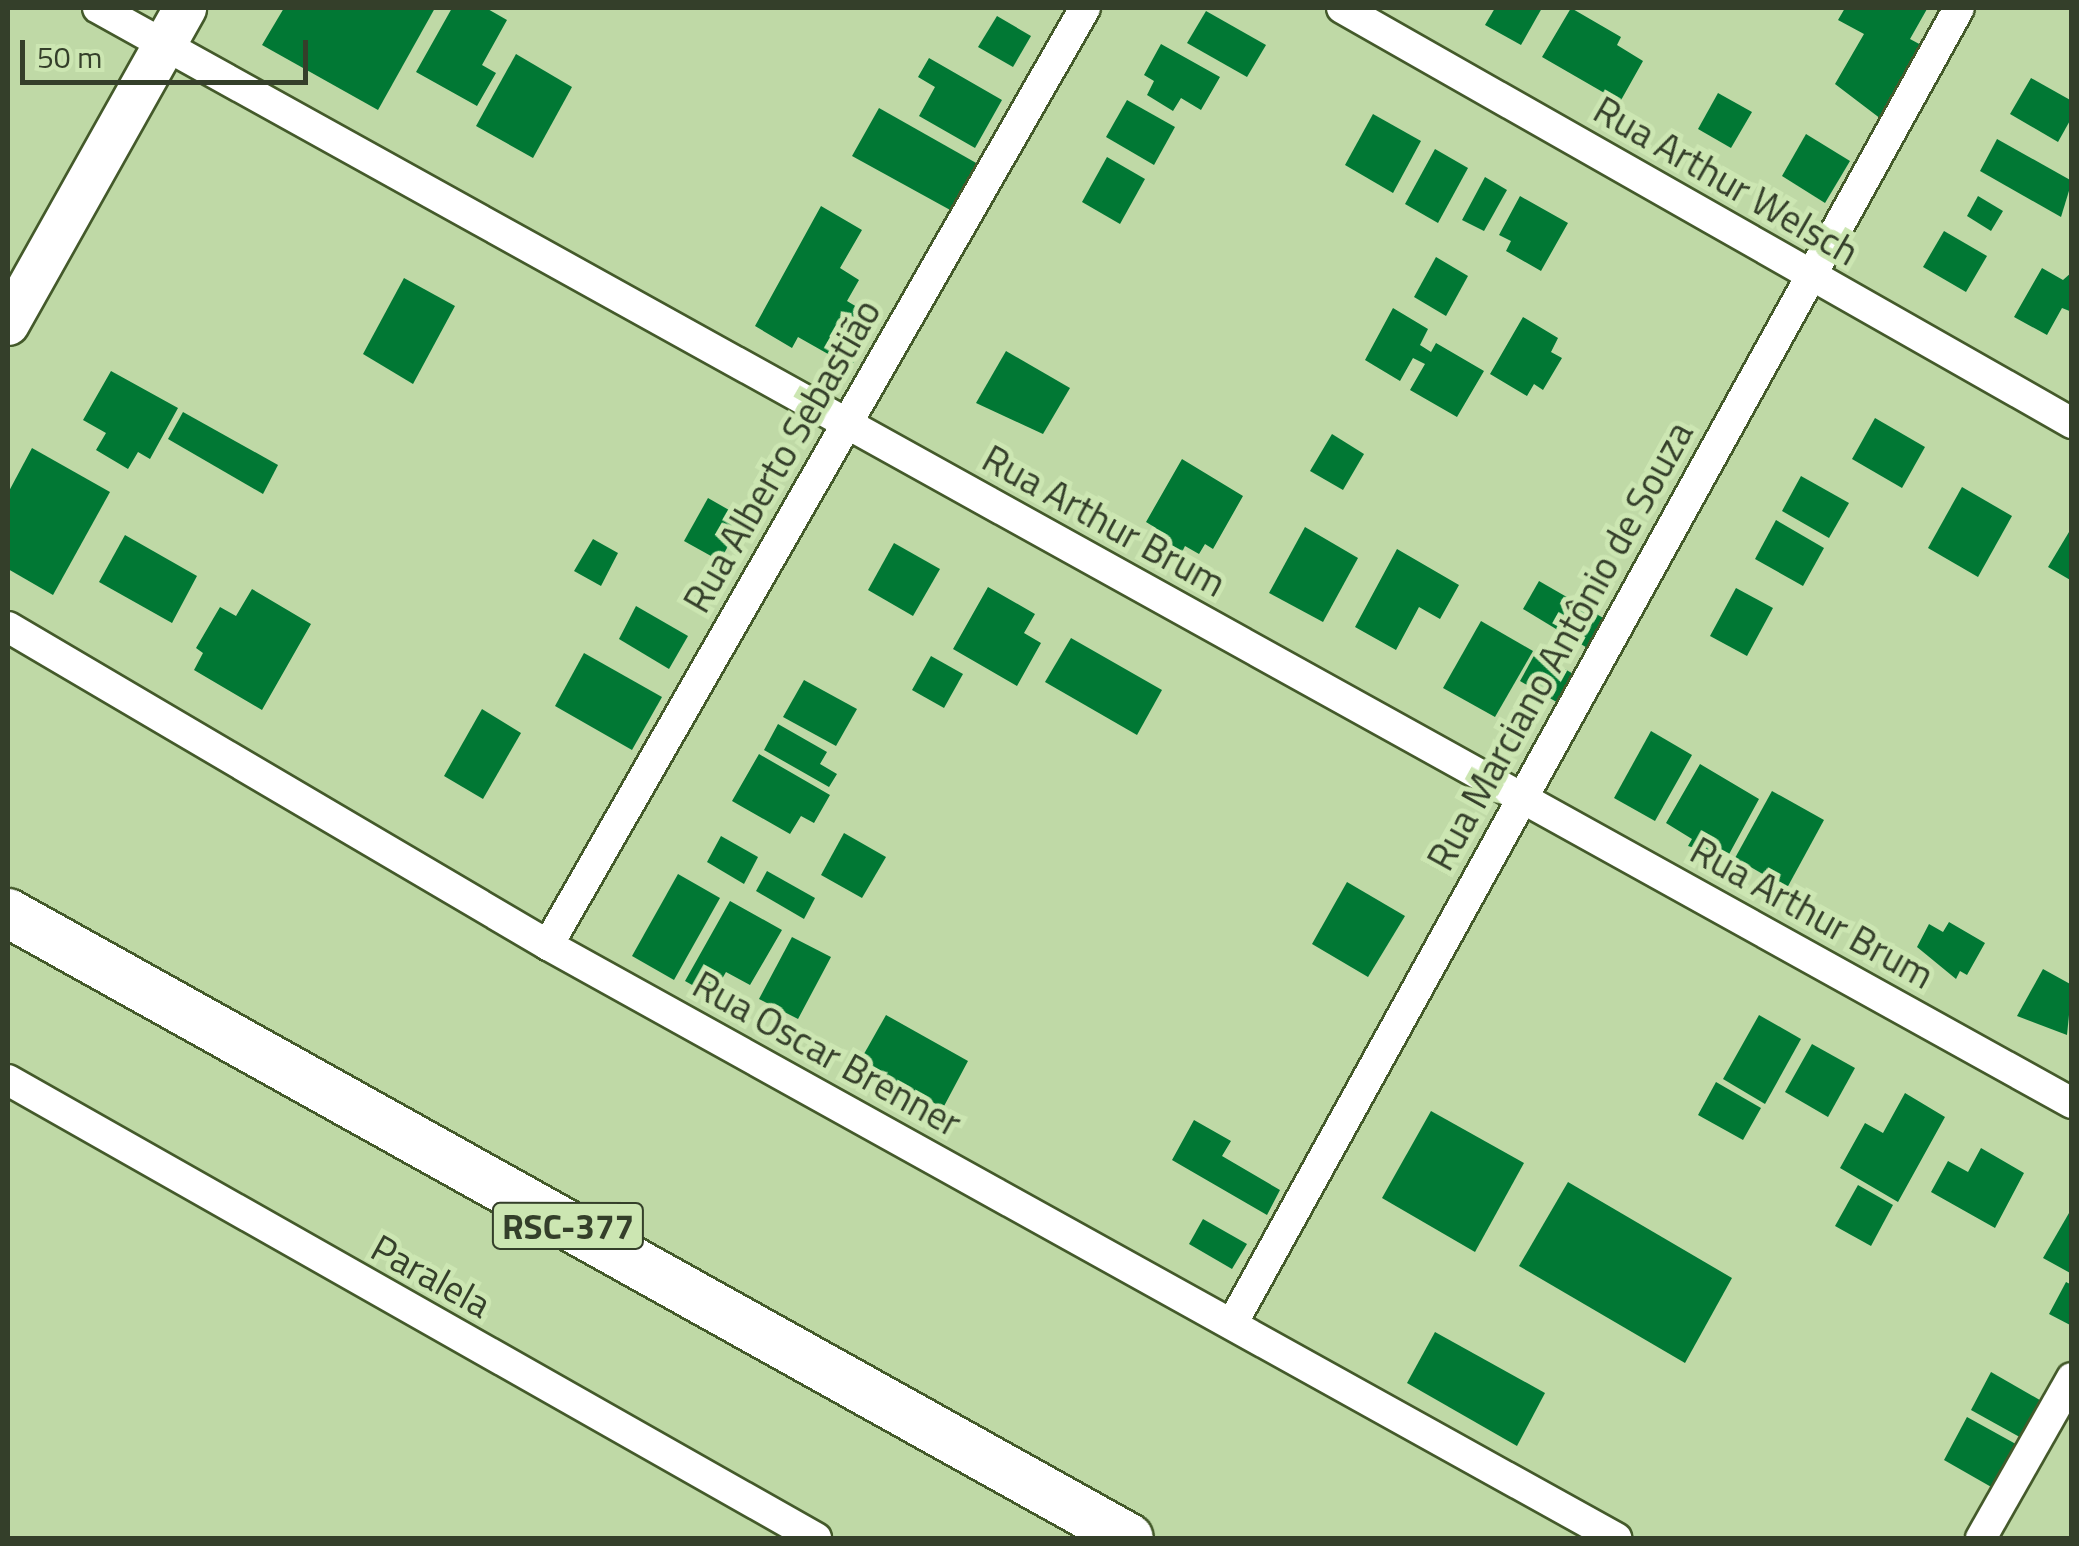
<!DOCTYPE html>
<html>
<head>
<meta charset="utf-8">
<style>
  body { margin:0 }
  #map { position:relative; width:2079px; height:1546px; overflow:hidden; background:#bfd9a6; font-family:"Titillium Web",sans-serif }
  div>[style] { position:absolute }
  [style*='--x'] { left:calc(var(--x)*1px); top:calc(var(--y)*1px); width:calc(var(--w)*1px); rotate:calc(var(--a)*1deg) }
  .building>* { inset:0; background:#017834 }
  .roads { filter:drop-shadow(2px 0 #445a2b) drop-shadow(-2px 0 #445a2b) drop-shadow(0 2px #445a2b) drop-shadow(0 -2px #445a2b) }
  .street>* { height:30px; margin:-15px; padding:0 15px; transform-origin:15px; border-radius:15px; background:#fff }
  .secondary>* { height:42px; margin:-21px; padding:0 21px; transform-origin:21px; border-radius:21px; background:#fff }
  .primary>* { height:48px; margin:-24px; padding:0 24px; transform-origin:24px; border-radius:24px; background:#fff }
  span { translate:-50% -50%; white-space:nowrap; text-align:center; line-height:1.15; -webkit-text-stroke:10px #cce6b2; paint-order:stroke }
  .shield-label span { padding:2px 8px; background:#cce6b2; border:2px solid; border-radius:8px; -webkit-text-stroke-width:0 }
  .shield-label { font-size:35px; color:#343f2a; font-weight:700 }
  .street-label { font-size:38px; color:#343f2a }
  .frame { position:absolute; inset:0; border:10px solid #343f2a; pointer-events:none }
  .scale { position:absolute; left:20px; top:40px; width:288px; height:45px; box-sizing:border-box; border:5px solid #343f2a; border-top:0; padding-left:12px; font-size:30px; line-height:35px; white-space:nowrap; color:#343f2a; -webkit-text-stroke:8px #cce6b2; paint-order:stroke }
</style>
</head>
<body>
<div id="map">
  <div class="building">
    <i style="clip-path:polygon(284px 8px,435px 8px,378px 110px,262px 45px)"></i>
    <i style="clip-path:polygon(452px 8px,486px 8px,507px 20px,482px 65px,496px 73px,477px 106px,416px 72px)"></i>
    <i style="clip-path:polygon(1495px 8px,1542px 8px,1521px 45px,1485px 25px)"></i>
    <i style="clip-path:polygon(1571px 8px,1621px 37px,1617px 45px,1643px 61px,1620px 102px,1542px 57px)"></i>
    <i style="clip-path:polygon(1845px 8px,1927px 9px,1910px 39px,1923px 46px,1881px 119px,1835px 84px,1864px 34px,1838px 20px)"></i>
    <i style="clip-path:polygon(1206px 11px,1266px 45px,1247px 77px,1187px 43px)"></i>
    <i style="clip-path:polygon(997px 16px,1031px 36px,1013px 67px,978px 47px)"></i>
    <i style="clip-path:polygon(1161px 44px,1220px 77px,1201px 110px,1181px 98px,1173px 111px,1147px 95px,1154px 81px,1144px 75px)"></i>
    <i style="clip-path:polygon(516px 54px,572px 87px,533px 158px,476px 126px)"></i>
    <i style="clip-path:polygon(929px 58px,1002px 100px,975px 148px,919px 116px,935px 87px,918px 77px)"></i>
    <i style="clip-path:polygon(2031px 78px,2072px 101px,2072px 117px,2058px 142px,2010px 114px)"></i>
    <i style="clip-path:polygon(1718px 93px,1752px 112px,1731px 148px,1698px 129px)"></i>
    <i style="clip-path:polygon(1127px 100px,1175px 127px,1154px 165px,1106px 137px)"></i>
    <i style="clip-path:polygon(879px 108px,978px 164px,952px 211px,852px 156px)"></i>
    <i style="clip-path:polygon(1373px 114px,1421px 141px,1393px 193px,1345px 165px)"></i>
    <i style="clip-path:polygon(1806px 134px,1850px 161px,1825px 203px,1782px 176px)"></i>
    <i style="clip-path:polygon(1997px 139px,2072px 181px,2061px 217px,1980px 171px)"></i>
    <i style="clip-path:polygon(1435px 149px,1468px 168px,1438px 223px,1405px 204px)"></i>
    <i style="clip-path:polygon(1107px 157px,1145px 179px,1120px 224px,1082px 202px)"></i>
    <i style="clip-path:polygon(1485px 177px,1507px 190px,1484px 231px,1462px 220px)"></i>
    <i style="clip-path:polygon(1520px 196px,1568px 223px,1541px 271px,1506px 251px,1511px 241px,1499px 235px)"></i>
    <i style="clip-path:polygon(1978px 196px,2003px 211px,1991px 231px,1967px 216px)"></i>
    <i style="clip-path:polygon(821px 206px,862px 230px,840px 268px,859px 280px,847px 301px,877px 319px,851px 367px,798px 337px,792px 348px,755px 326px)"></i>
    <i style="clip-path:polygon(1944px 231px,1987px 256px,1966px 292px,1923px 267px)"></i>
    <i style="clip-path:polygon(1436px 257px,1468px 276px,1446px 316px,1414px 297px)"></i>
    <i style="clip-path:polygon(2042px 268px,2063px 280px,2072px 272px,2072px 312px,2062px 308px,2047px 335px,2014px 317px)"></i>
    <i style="clip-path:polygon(404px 278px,455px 306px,413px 384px,363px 354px)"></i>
    <i style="clip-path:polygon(1393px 308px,1428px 329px,1420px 345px,1431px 352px,1436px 343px,1484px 371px,1457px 417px,1410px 390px,1425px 364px,1413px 358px,1400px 381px,1365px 360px)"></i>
    <i style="clip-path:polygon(1523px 317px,1558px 338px,1551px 352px,1562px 358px,1543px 390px,1534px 384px,1527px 396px,1490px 374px)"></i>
    <i style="clip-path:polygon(1006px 351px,1070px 388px,1043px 434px,976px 403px)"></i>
    <i style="clip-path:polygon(111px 371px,178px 408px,150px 459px,138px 452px,128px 469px,96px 450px,106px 433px,83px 420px)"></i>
    <i style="clip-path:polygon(183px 412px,278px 465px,263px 494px,168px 439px)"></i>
    <i style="clip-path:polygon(1875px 418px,1925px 447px,1902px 488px,1852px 459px)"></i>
    <i style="clip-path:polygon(1332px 434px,1364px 454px,1343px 490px,1310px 471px)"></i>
    <i style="clip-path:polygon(32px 448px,110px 492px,53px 595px,8px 569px,8px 493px)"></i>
    <i style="clip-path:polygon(1182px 459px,1243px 496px,1213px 549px,1205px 544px,1199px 554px,1185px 546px,1180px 556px,1149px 539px,1156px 528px,1146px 522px)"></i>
    <i style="clip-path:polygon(1801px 476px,1849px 503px,1829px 538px,1782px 511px)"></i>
    <i style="clip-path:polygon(1962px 487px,2012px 516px,1978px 577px,1928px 548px)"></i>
    <i style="clip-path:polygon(708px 498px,743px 518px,720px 561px,684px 541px)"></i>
    <i style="clip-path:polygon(1776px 520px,1824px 548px,1803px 586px,1755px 559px)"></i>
    <i style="clip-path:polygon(1305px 527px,1358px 558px,1323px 622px,1269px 593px)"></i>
    <i style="clip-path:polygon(2072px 527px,2072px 581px,2048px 567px)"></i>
    <i style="clip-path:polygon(125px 535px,197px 576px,172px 623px,99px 582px)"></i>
    <i style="clip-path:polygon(593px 539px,618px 553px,601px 586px,574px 571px)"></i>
    <i style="clip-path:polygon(894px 543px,940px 569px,913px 616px,868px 590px)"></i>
    <i style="clip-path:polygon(1397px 549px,1459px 585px,1440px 619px,1419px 607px,1396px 650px,1355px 627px)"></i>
    <i style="clip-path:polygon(1539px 581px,1605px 619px,1589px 649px,1523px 609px)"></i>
    <i style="clip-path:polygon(988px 587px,1035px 614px,1024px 633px,1041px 643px,1017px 686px,953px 649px)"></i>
    <i style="clip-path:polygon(1736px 588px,1773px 608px,1747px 656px,1710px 636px)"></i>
    <i style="clip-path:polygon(252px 589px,311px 624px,262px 710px,194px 670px,203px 653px,196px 648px,220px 607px,236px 616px)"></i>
    <i style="clip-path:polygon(636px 606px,688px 636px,669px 669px,619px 639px)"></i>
    <i style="clip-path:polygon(1481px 621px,1533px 651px,1495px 717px,1443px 688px)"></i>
    <i style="clip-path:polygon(1071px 638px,1162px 690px,1137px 735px,1045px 682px)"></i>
    <i style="clip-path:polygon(1536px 652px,1575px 675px,1560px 704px,1520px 681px)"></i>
    <i style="clip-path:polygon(584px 653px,662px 697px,632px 750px,555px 706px)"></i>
    <i style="clip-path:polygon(931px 656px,963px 674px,944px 708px,912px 690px)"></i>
    <i style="clip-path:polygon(804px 680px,857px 709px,836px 746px,783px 717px)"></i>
    <i style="clip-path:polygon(482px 709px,521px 733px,483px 799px,444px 776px)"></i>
    <i style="clip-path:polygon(778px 724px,827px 752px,820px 764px,837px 774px,829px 787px,764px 750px)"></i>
    <i style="clip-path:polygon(1651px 731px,1692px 755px,1655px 821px,1614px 798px)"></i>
    <i style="clip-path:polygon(759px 754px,830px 795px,814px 823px,801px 816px,790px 834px,732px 801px)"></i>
    <i style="clip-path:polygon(1700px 764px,1759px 799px,1727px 858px,1688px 846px,1692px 839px,1666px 823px)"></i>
    <i style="clip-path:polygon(1772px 791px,1824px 820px,1787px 888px,1735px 858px)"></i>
    <i style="clip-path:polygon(844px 833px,886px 857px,862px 898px,821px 875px)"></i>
    <i style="clip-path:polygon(721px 836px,758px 857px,744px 884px,707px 862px)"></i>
    <i style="clip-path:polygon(767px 871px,815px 898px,804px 919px,756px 891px)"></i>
    <i style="clip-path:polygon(678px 874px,720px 898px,674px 980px,632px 956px)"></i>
    <i style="clip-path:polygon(1347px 882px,1405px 916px,1368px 977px,1312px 944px)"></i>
    <i style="clip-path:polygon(730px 901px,782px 930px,750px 985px,726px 972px,712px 996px,685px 981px)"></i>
    <i style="clip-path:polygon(1949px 922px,1985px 943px,1967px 975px,1960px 971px,1956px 979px,1917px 947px,1929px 924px,1943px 932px)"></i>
    <i style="clip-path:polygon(792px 937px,831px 957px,798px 1019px,759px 999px)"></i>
    <i style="clip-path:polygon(2043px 969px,2072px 985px,2067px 1035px,2017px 1016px)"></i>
    <i style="clip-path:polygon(886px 1015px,968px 1061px,943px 1108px,860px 1061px)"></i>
    <i style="clip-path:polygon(1759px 1015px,1801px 1039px,1765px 1104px,1723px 1079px)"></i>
    <i style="clip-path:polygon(1812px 1044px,1855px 1068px,1828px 1117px,1785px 1092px)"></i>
    <i style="clip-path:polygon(1716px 1082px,1761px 1108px,1743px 1140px,1698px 1115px)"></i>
    <i style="clip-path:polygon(1905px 1093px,1945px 1117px,1898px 1202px,1840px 1168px,1865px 1123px,1883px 1133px)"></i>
    <i style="clip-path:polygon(1431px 1111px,1524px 1163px,1475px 1252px,1382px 1198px)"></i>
    <i style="clip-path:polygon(1194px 1120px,1231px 1141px,1222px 1156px,1280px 1190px,1267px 1215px,1172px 1160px)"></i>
    <i style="clip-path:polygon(1981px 1148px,2024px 1173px,1995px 1228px,1931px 1192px,1948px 1161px,1968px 1172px)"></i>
    <i style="clip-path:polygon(1568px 1182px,1732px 1278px,1685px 1363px,1519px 1266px)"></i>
    <i style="clip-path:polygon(1858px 1185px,1893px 1205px,1871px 1246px,1835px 1226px)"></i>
    <i style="clip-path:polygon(2069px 1213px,2072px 1215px,2072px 1274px,2043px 1258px)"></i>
    <i style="clip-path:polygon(1203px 1219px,1247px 1244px,1232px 1269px,1189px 1244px)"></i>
    <i style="clip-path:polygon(2066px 1282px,2072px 1285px,2072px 1326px,2049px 1314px)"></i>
    <i style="clip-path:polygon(1435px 1332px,1545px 1393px,1517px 1446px,1407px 1383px)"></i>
    <i style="clip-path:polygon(1991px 1372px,2045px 1403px,2025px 1440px,1971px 1410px)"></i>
    <i style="clip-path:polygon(1967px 1417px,2023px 1448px,2000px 1492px,1944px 1460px)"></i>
  </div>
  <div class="roads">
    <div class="street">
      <i style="--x:98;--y:8;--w:2257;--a:29.02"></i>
      <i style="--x:1342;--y:8;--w:840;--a:29.62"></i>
      <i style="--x:8;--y:627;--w:627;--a:30.49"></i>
      <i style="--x:548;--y:945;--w:1222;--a:29.04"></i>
      <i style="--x:548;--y:945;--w:1080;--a:-60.18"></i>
      <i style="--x:8;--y:1080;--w:929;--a:29.55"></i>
      <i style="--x:1232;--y:1324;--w:1503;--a:-61.08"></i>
      <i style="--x:1981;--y:1538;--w:184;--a:-60.4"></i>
    </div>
    <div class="secondary">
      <i style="--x:8;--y:324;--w:362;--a:-60.7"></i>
    </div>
    <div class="primary">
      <i style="--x:8;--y:913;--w:1283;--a:29.14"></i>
    </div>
  </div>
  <div class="shield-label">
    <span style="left:568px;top:1226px">RSC-377</span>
  </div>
  <div class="street-label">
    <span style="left:1726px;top:181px;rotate:30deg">Rua Arthur Welsch</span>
    <span style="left:782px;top:456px;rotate:-60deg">Rua Alberto Sebastião</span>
    <span style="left:1104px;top:521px;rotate:29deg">Rua Arthur Brum</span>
    <span style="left:1560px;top:646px;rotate:-61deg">Rua Marciano Antônio de Souza</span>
    <span style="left:1812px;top:913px;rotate:29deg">Rua Arthur Brum</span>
    <span style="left:827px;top:1054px;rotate:29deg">Rua Oscar Brenner</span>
    <span style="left:431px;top:1276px;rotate:29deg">Paralela</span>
  </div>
  <div class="frame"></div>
  <div class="scale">50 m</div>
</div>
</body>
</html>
